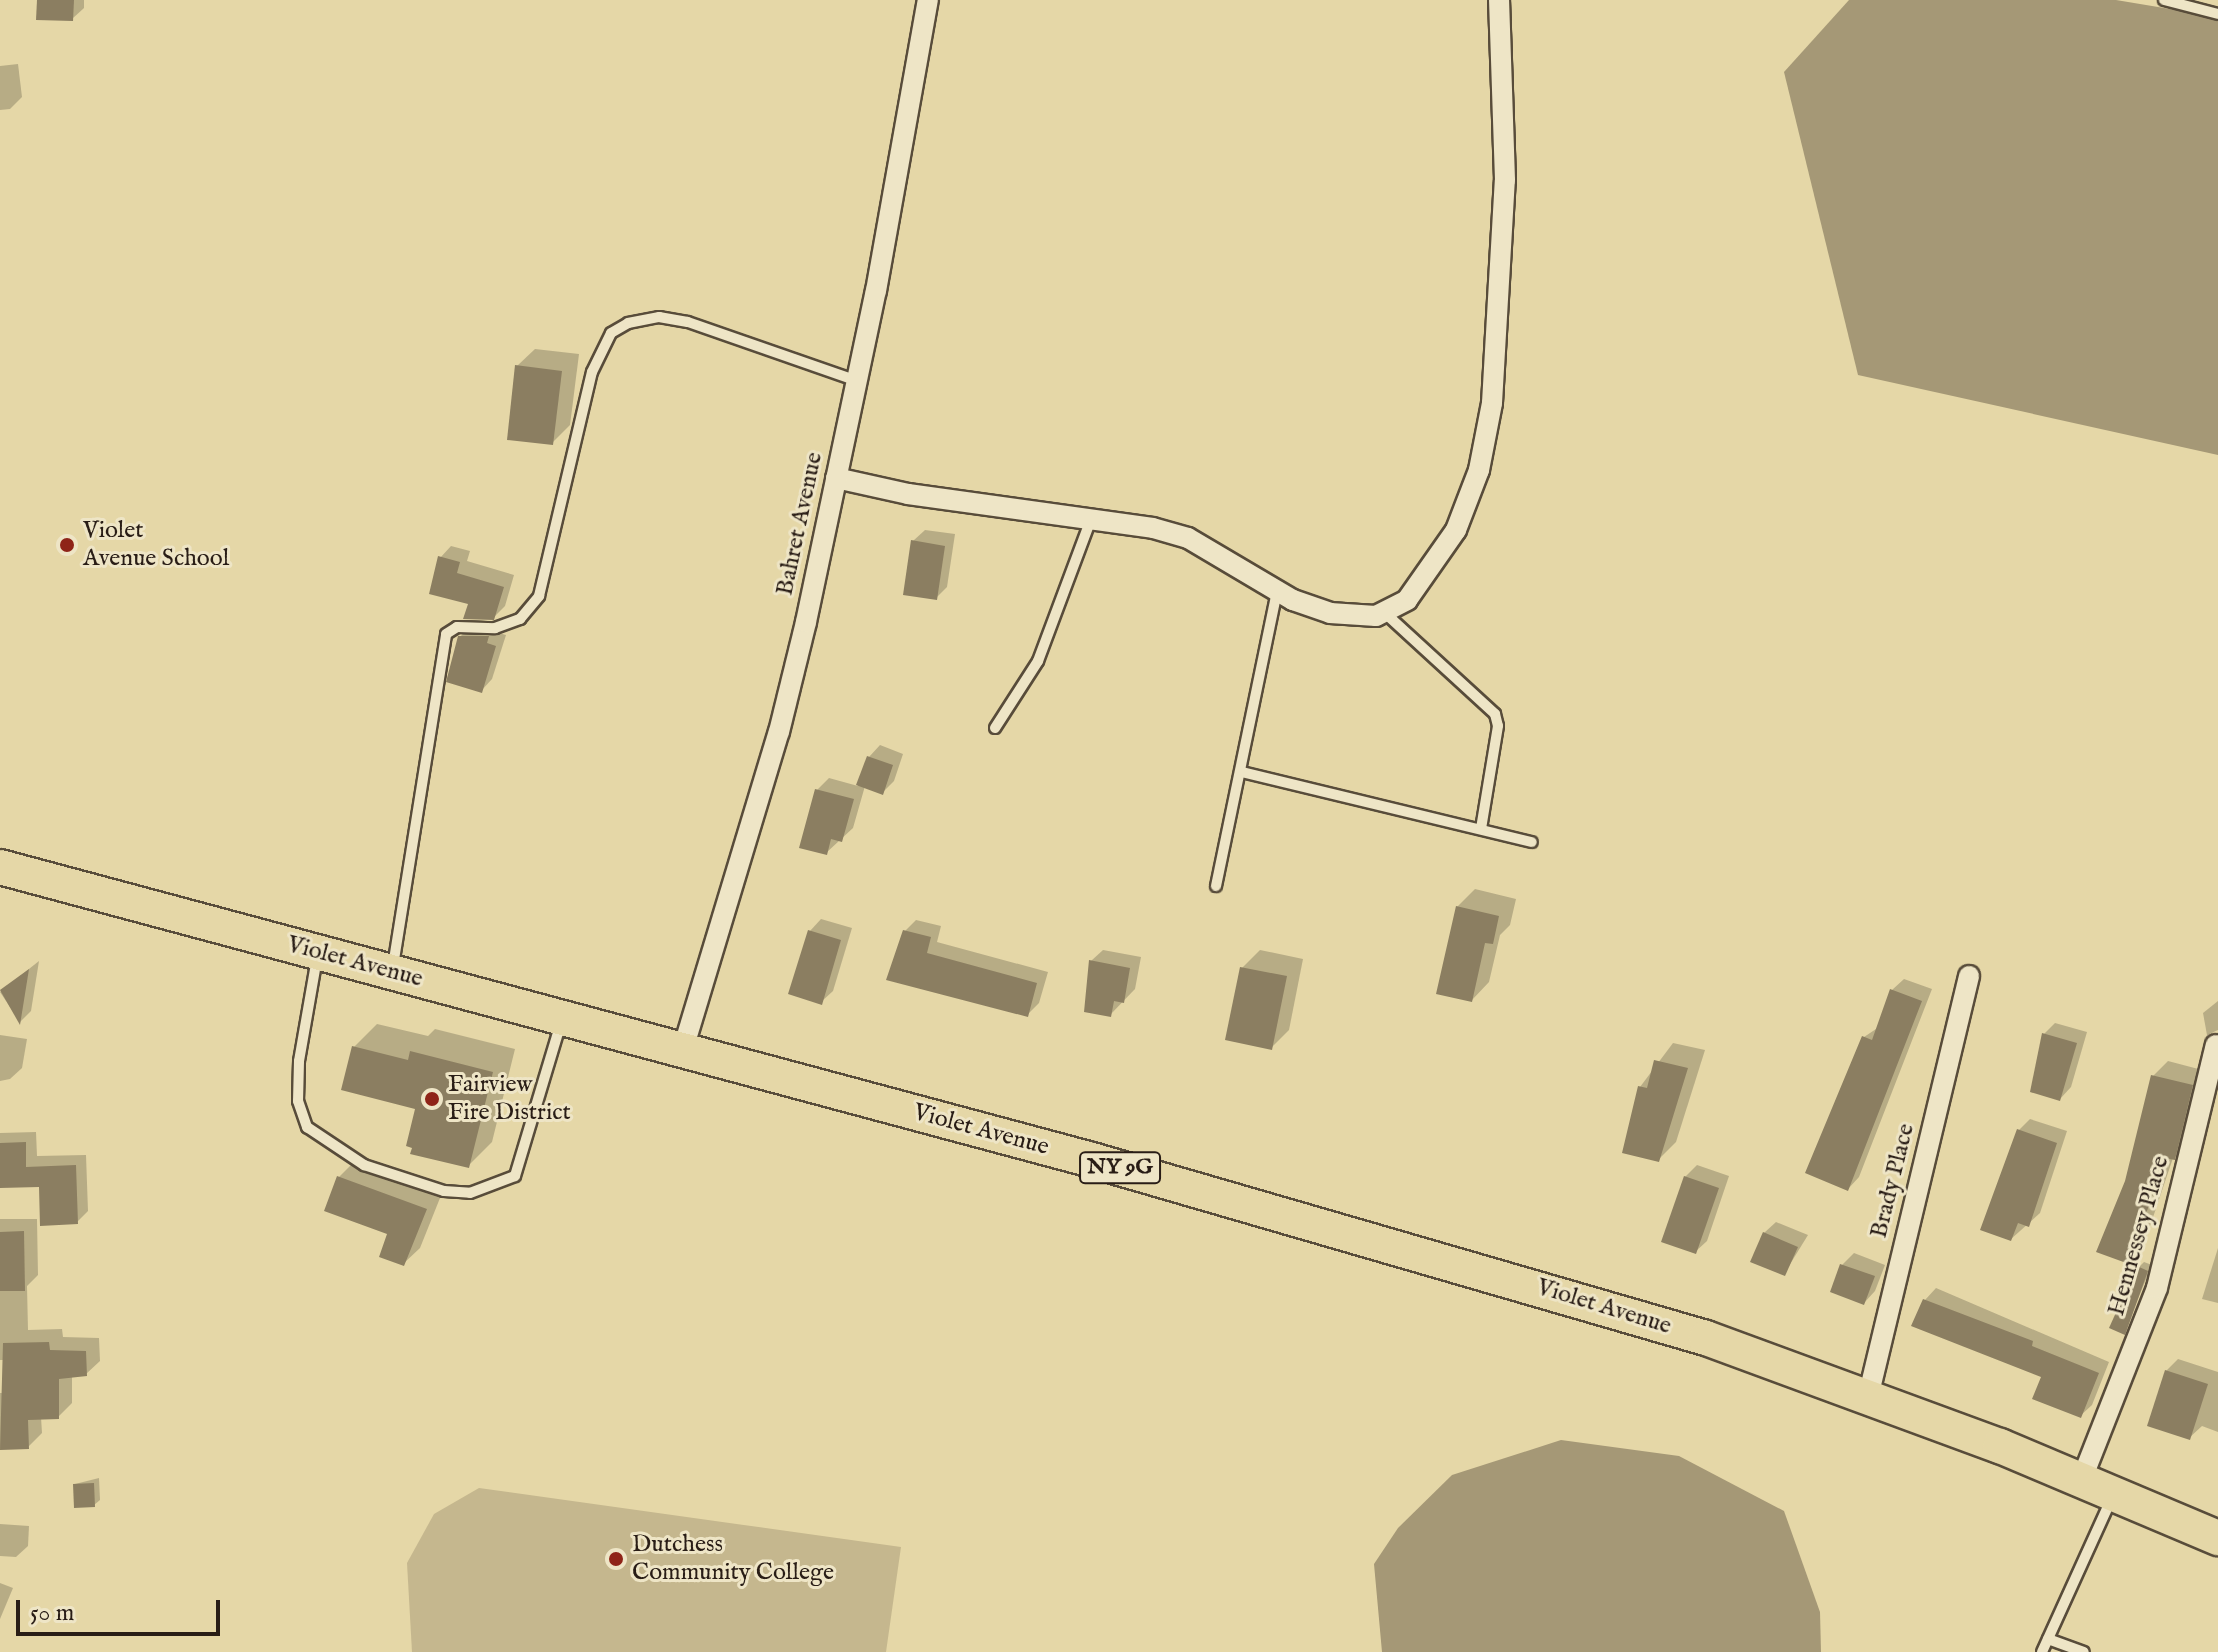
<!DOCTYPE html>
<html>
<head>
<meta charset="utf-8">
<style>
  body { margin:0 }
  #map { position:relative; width:2218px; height:1652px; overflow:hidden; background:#e5d7a7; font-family:"IM FELL English",serif }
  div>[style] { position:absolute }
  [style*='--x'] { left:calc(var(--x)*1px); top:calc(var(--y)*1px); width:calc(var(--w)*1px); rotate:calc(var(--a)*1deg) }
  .green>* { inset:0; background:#c5b78e }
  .water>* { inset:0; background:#a59876 }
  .shadow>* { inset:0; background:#0003 }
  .building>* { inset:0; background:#8b7e61 }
  .roads { filter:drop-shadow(2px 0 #584c3a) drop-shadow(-2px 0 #584c3a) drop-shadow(0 2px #584c3a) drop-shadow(0 -2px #584c3a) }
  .lane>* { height:10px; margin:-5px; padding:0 5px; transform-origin:5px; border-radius:5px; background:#eee5c6 }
  .street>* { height:20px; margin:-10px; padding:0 10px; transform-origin:10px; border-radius:10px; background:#eee5c6 }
  .primary>* { height:34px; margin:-17px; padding:0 17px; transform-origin:17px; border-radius:17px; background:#e5d7a7 }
  .dots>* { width:22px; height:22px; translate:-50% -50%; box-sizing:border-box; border:4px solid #eee5c6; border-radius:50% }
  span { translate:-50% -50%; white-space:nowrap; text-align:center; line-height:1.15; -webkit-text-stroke:6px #eee5c6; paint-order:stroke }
  .shield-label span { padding:2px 6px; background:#eee5c6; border:2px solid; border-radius:6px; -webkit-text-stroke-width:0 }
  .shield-label { font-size:22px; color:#291d16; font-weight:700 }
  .street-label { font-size:24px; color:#291d16 }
  .poi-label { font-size:24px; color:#291d16 }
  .left { translate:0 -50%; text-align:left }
  .scale { position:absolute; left:16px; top:1600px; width:204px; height:36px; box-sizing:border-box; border:4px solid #291d16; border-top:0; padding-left:10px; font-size:24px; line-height:28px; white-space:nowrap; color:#291d16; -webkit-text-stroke:6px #eee5c6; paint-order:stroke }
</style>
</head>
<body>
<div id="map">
  <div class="green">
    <i style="clip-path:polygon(479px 1488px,901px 1547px,886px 1652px,412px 1652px,407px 1563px,434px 1514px)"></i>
  </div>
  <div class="water">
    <i style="clip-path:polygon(1849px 0,2116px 0,2218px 17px,2218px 455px,1858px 375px,1784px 72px)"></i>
    <i style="clip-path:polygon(1561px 1440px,1679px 1456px,1784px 1511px,1820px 1612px,1821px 1652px,1382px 1652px,1374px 1564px,1398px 1528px,1452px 1475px)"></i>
  </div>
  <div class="shadow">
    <i style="clip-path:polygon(39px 0,84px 0,84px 8px,72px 19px)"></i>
    <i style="clip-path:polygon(18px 64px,22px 97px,10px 109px,0 110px,0 66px)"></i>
    <i style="clip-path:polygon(535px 349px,579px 354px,570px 425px,552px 443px,517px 366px)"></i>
    <i style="clip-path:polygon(925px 530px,955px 534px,947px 587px,936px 598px,913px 541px)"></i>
    <i style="clip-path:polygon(451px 546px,470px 551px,467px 561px,514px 575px,505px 606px,493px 618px,470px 602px,440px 558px)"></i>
    <i style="clip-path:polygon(471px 625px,506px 635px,492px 679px,481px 691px,460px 637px)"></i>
    <i style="clip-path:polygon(880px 745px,903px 754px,894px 781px,882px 793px,865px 786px,853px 828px,826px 853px,817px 790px,829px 778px,858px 786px,869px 757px)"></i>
    <i style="clip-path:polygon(1475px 889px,1516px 899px,1510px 925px,1500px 935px,1489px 982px,1472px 1000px,1457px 907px)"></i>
    <i style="clip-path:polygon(821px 919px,852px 928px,833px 991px,821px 1002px,810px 931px)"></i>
    <i style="clip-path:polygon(916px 920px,941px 926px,937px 942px,1048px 972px,1039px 1003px,1027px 1015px,889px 978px,905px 931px)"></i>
    <i style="clip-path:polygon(1103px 950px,1141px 957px,1135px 989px,1110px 1015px,1091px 961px)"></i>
    <i style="clip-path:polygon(1260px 950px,1303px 959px,1289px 1030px,1271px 1048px,1242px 968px)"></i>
    <i style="clip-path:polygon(39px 961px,31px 1011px,20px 1022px,0 992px)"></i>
    <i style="clip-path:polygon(1904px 979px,1932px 989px,1859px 1177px,1848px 1189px,1864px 1037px,1879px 1027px,1892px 990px)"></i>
    <i style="clip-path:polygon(2218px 1001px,2218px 1030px,2207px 1035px,2203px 1013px)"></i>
    <i style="clip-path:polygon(2055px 1023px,2087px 1032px,2071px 1087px,2060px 1099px,2044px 1034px)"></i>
    <i style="clip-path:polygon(377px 1024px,428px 1036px,435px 1029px,515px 1049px,492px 1142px,468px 1166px,415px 1146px,417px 1107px,354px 1047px)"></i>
    <i style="clip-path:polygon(0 1035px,27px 1039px,22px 1068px,10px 1079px,0 1081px)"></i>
    <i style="clip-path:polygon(1673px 1043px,1705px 1050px,1676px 1142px,1658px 1160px,1640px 1087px)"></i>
    <i style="clip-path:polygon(2168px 1061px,2206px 1071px,2189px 1143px,2173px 1158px,2143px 1247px,2128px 1262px,2127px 1181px,2153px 1076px)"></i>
    <i style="clip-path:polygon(2030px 1119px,2067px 1131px,2040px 1213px,2011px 1239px,2019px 1130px)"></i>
    <i style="clip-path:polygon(36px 1132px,37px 1156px,86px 1155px,88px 1211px,77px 1222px,41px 1185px,0 1186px,0 1133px)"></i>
    <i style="clip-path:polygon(355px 1161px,442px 1193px,420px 1248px,403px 1264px,390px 1233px,339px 1177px)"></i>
    <i style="clip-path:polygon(1697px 1165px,1729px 1176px,1707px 1241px,1695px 1252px,1685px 1177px)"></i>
    <i style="clip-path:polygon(0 1219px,37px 1219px,38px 1275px,27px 1286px,28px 1330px,62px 1329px,63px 1337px,99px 1338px,100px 1361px,86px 1374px,72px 1376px,72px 1403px,58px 1417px,41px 1417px,42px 1433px,28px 1447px,0 1448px,0 1393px,6px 1393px,5px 1360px,0 1360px)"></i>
    <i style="clip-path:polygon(1776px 1222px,1808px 1235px,1784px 1274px,1764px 1233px)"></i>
    <i style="clip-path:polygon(2218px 1248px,2218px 1303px,2202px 1299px)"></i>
    <i style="clip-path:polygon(1854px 1253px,1885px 1265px,1875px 1291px,1864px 1303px,1842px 1265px)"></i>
    <i style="clip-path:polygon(2144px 1262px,2152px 1265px,2124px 1332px,2139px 1267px)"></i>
    <i style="clip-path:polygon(1936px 1288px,2109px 1362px,2092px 1405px,2080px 1416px,2043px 1376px,1925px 1300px)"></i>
    <i style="clip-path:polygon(2178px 1359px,2218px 1372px,2218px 1432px,2202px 1426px,2189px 1438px,2166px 1371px)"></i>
    <i style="clip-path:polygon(99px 1478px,100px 1500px,94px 1505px,75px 1484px)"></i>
    <i style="clip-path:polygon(0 1524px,29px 1526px,28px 1546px,16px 1557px,0 1556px)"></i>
    <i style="clip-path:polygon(0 1583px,13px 1588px,0 1619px)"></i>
  </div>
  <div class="building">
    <i style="clip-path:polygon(37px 0,74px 0,73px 21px,36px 20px)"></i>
    <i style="clip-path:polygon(515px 365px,562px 371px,553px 445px,507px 440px)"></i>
    <i style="clip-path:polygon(911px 540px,945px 546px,937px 600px,903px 595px)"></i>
    <i style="clip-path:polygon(438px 556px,460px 562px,457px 573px,504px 587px,494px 620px,463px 619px,468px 604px,429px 594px)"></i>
    <i style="clip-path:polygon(458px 636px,489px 636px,487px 643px,496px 646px,482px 693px,446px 682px)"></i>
    <i style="clip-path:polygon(867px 756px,893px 765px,883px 795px,856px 785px)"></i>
    <i style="clip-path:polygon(815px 789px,854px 799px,842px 842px,831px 839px,827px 855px,799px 848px)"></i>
    <i style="clip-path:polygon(1456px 906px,1499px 916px,1493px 944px,1485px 943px,1472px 1002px,1436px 994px)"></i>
    <i style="clip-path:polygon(808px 930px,841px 940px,822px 1005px,788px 994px)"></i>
    <i style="clip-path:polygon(903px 930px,931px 937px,927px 953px,1037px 983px,1028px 1017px,886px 980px)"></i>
    <i style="clip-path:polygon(1089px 960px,1130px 968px,1124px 1003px,1114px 1001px,1111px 1017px,1084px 1012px)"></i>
    <i style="clip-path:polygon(1240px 967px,1287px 976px,1272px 1050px,1225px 1040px)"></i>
    <i style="clip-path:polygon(29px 969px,20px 1025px,0 990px)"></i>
    <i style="clip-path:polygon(1890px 989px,1922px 1001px,1848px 1191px,1805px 1173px,1862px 1036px,1872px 1040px)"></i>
    <i style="clip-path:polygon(2042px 1033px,2077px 1043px,2060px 1101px,2030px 1092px)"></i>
    <i style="clip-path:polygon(352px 1046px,408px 1060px,410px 1051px,493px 1072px,469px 1168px,410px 1154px,412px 1148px,406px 1146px,415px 1109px,341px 1090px)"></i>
    <i style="clip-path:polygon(1654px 1060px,1688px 1068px,1659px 1162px,1622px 1153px,1638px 1086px,1647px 1088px)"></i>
    <i style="clip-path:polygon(2151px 1075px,2193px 1085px,2175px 1160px,2165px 1158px,2129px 1264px,2096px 1252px,2125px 1181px)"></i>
    <i style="clip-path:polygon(2017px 1129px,2057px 1143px,2029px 1227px,2018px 1223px,2011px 1241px,1980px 1230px)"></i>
    <i style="clip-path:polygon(26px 1142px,26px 1167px,76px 1165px,78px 1224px,40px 1226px,39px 1187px,0 1188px,0 1143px)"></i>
    <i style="clip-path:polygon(337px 1176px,427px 1209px,404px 1266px,379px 1257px,387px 1234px,324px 1211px)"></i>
    <i style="clip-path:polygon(1684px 1176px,1719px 1188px,1696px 1254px,1661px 1242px)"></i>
    <i style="clip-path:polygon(24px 1231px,25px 1291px,0 1291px,0 1232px)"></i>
    <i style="clip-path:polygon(1763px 1232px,1798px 1247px,1785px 1276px,1750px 1262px)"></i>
    <i style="clip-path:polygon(1840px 1264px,1875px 1276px,1864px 1305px,1830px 1292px)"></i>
    <i style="clip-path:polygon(2137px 1266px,2148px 1271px,2125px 1335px,2109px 1328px)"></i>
    <i style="clip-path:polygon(1923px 1299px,2033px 1341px,2032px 1346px,2099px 1373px,2081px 1418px,2032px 1399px,2041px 1377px,1911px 1326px)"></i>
    <i style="clip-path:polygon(49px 1342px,50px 1350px,86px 1351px,87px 1376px,59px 1379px,59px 1419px,28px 1420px,29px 1449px,0 1450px,3px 1343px)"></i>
    <i style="clip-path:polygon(2165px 1370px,2208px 1384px,2190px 1440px,2147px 1426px)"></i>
    <i style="clip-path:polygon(94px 1483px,95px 1507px,74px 1508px,73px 1484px)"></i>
  </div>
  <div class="roads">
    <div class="lane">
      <i style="--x:2164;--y:0;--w:56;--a:14.5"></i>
      <i style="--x:1386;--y:614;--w:148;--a:42.5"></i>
      <i style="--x:1495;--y:714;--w:12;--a:76"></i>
      <i style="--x:1498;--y:726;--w:104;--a:99.4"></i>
      <i style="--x:995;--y:728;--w:80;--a:-57.3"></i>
      <i style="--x:1038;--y:661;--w:152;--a:-69.5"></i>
      <i style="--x:1242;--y:772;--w:298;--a:13.6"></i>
      <i style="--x:1216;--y:886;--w:301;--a:-78.3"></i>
      <i style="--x:317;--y:958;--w:105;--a:99.9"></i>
      <i style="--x:299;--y:1061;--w:40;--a:91.4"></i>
      <i style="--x:298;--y:1101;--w:28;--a:71"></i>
      <i style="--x:307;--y:1127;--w:69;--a:33.7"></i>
      <i style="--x:364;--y:1165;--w:84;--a:18"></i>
      <i style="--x:444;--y:1191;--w:26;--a:4"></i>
      <i style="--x:470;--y:1193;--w:48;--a:-20.7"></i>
      <i style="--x:515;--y:1176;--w:160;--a:-73.3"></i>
      <i style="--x:393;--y:966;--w:336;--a:-80.9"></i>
      <i style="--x:446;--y:634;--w:13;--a:-32"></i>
      <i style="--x:457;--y:627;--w:38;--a:2"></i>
      <i style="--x:495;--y:628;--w:27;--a:-20"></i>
      <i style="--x:520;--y:619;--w:30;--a:-50"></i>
      <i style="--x:539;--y:596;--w:230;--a:-76.7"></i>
      <i style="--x:592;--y:372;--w:43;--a:-64"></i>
      <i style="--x:611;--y:333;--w:20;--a:-30"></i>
      <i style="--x:628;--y:323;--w:32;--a:-11"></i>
      <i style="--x:659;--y:317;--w:29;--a:10"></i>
      <i style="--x:688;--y:322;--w:179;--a:19.2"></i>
      <i style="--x:2048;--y:1639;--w:38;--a:20"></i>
      <i style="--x:2042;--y:1652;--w:167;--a:-65.6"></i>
    </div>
    <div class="street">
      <i style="--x:836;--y:478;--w:74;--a:12.5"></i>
      <i style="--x:908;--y:494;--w:247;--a:7.9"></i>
      <i style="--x:1153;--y:528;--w:36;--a:16"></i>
      <i style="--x:1188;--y:538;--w:122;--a:30.6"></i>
      <i style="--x:1293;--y:600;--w:39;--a:19"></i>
      <i style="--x:1330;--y:613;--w:46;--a:3.7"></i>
      <i style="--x:1376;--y:616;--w:35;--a:-27"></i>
      <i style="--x:1407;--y:600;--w:85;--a:-55"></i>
      <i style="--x:1456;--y:530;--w:64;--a:-69"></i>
      <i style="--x:1479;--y:470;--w:68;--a:-79"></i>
      <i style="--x:1492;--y:403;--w:223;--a:-86.7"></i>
      <i style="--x:1505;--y:180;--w:180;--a:-91.9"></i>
      <i style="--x:683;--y:1049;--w:331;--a:-73.2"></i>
      <i style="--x:779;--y:732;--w:113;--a:-76.2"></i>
      <i style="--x:806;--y:622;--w:338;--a:-78.1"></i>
      <i style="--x:876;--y:291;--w:296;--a:-79.9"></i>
      <i style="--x:1868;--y:1397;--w:433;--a:-76.5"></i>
      <i style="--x:2081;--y:1481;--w:207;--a:-68.5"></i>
      <i style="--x:2157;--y:1288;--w:250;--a:-76.4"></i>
    </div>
    <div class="primary">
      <i style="--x:0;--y:867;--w:1131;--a:15.02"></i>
      <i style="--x:1092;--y:1160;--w:639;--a:16.17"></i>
      <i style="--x:1706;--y:1338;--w:313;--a:20.2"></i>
      <i style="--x:2000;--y:1446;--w:237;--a:22.9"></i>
    </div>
  </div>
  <div class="dots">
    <i style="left:67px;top:545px;background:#8f2418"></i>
    <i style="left:432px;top:1099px;background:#8f2418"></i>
    <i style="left:616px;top:1559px;background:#8f2418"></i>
  </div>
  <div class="shield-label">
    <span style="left:1120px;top:1168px">NY 9G</span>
  </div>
  <div class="street-label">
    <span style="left:800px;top:524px;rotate:-78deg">Bahret Avenue</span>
    <span style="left:355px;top:962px;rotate:15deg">Violet Avenue</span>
    <span style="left:981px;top:1130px;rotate:15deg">Violet Avenue</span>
    <span style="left:1893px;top:1181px;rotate:-76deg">Brady Place</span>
    <span style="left:2139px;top:1236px;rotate:-74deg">Hennessey Place</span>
    <span style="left:1604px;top:1307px;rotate:17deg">Violet Avenue</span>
  </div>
  <div class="poi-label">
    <span class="left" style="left:83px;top:545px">Violet<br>Avenue School</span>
    <span class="left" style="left:448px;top:1099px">Fairview<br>Fire District</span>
    <span class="left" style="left:632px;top:1559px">Dutchess<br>Community College</span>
  </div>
  <div class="scale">50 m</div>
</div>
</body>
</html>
